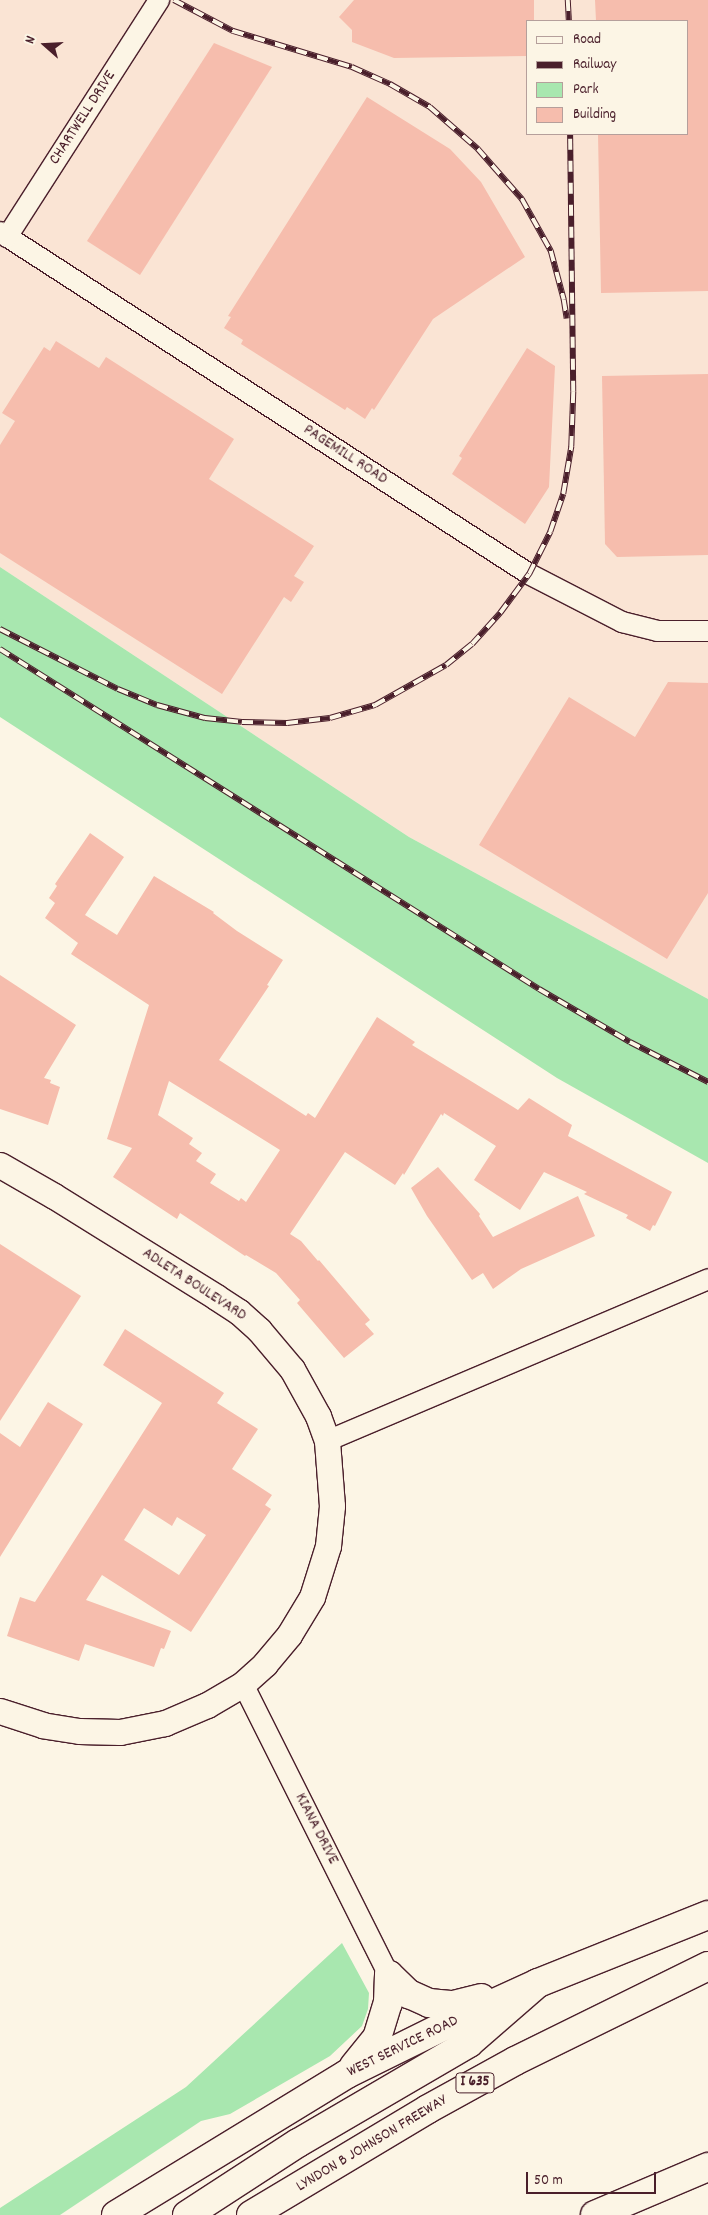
<!DOCTYPE html>
<html>
<head>
<meta charset="utf-8">
<style>
  body { margin:0 }
  #map { position:relative; width:708px; height:2215px; overflow:hidden; background:#fcf5e5; font-family:Dekko,sans-serif }
  div>[style] { position:absolute }
  [style*='--x'] { left:calc(var(--x)*1px); top:calc(var(--y)*1px); width:calc(var(--w)*1px); rotate:calc(var(--a)*1deg) }
  .built>* { inset:0; background:#fae4d4 }
  .green>* { inset:0; background:#a8e7af }
  .building>* { inset:0; background:#f6bdad }
  .roads { filter:drop-shadow(1px 0 #4a1f2b) drop-shadow(-1px 0 #4a1f2b) drop-shadow(0 1px #4a1f2b) drop-shadow(0 -1px #4a1f2b) }
  .minor>* { height:20px; margin:-10px; padding:0 10px; transform-origin:10px; border-radius:10px; background:#fcf5e5 }
  .tertiary>* { height:25px; margin:-12.5px; padding:0 12.5px; transform-origin:12.5px; border-radius:12.5px; background:#fcf5e5 }
  .secondary>* { height:28px; margin:-14px; padding:0 14px; transform-origin:14px; border-radius:14px; background:#fcf5e5 }
  .motorway>* { height:28px; margin:-14px; padding:0 14px; transform-origin:14px; border-radius:14px; background:#fcf5e5 }
  .rail>* { height:5.5px; margin-top:-2.75px; transform-origin:0; background:repeating-linear-gradient(90deg,#fcf5e5 0 11px,#4a1f2b 0 22px); box-sizing:border-box; border-block:1px solid #4a1f2b }
  span { translate:-50% -50%; white-space:nowrap; text-align:center; line-height:1.15; -webkit-text-stroke:4px #fcf5e5; paint-order:stroke }
  .shield-label span { padding:1px 4px; background:#fcf5e5; border:1px solid; border-radius:4px; -webkit-text-stroke-width:0 }
  .shield-label { font-size:15px; color:#4a1f2b; font-weight:700 }
  .street-label { font-size:16px; color:#4a1f2b }
  .legend { position:absolute; left:526px; top:20px; width:162px; height:115px; box-sizing:border-box; background:#fcf5e5; border:1px solid #b59f9b; margin:0; padding:6px 9px; list-style:none; font-size:15px; color:#4a1f2b }
  .legend li { display:flex; align-items:center; gap:10px; height:25px }
  .legend b { width:25px; border:1px solid #b59f9b }
  .north { position:absolute; left:20px; top:20px; width:50px; height:50px; -webkit-text-stroke:4px #fcf5e5; paint-order:stroke; rotate:289deg; font-size:14px; font-weight:700; line-height:20px; text-align:center; color:#4a1f2b }
  .north::after { content:''; display:block; margin:auto; width:18px; height:22px; background:#4a1f2b; clip-path:polygon(50% 0,100% 100%,50% 72%,0 100%) }
  .scale { position:absolute; left:526px; top:2172px; width:130px; height:22px; box-sizing:border-box; border:2px solid #4a1f2b; border-top:0; padding-left:6px; font-size:15px; line-height:18px; white-space:nowrap; color:#4a1f2b; -webkit-text-stroke:4px #fcf5e5; paint-order:stroke }
</style>
</head>
<body>
<div id="map">
  <div class="built">
    <i style="clip-path:polygon(evenodd,0 0,708px 0,708px 999px,409px 837px,0 567px,0 0,527px 21px,687px 21px,687px 134px,527px 134px,527px 21px)"></i>
  </div>
  <div class="green">
    <i style="clip-path:polygon(0 567px,409px 837px,708px 999px,708px 1163px,557px 1078px,0 717px)"></i>
    <i style="clip-path:polygon(342px 1943px,369px 1993px,368px 2009px,362px 2026px,330px 2056px,230px 2114px,201px 2121px,60px 2215px,0 2215px,0 2208px,186px 2087px)"></i>
  </div>
  <div class="building">
    <i style="clip-path:polygon(354px 0,534px 0,534px 21px,527px 21px,527px 56px,394px 58px,352px 42px,352px 30px,339px 17px)"></i>
    <i style="clip-path:polygon(595px 0,708px 0,708px 291px,601px 293px,598px 134px,687px 134px,687px 21px,596px 21px)"></i>
    <i style="clip-path:polygon(214px 43px,272px 67px,140px 275px,87px 241px)"></i>
    <i style="clip-path:polygon(367px 97px,450px 149px,481px 182px,525px 257px,433px 319px,374px 410px,372px 408px,365px 419px,347px 407px,345px 410px,241px 344px,243px 340px,224px 328px,231px 317px,228px 316px)"></i>
    <i style="clip-path:polygon(56px 341px,99px 368px,106px 357px,234px 439px,209px 479px,314px 546px,294px 576px,304px 582px,291px 602px,284px 597px,222px 694px,0 553px,0 445px,15px 421px,2px 413px,44px 347px,50px 351px)"></i>
    <i style="clip-path:polygon(527px 348px,555px 366px,549px 487px,525px 524px,452px 474px,462px 458px,459px 456px)"></i>
    <i style="clip-path:polygon(708px 374px,708px 555px,617px 557px,605px 544px,602px 376px)"></i>
    <i style="clip-path:polygon(668px 682px,708px 683px,708px 893px,667px 959px,479px 845px,569px 697px,635px 737px)"></i>
    <i style="clip-path:polygon(evenodd,90px 833px,124px 857px,85px 915px,117px 935px,154px 876px,214px 912px,213px 913px,237px 931px,283px 960px,267px 985px,269px 986px,219px 1060px,306px 1116px,308px 1113px,315px 1118px,377px 1017px,415px 1042px,412px 1045px,518px 1110px,529px 1098px,572px 1125px,568px 1136px,672px 1192px,655px 1226px,653px 1225px,650px 1231px,626px 1218px,628px 1215px,584px 1194px,587px 1192px,544px 1172px,520px 1210px,474px 1180px,496px 1146px,444px 1113px,443px 1116px,441px 1114px,404px 1175px,403px 1173px,395px 1185px,345px 1152px,290px 1234px,301px 1241px,318px 1261px,319px 1260px,370px 1320px,365px 1324px,374px 1334px,344px 1358px,297px 1303px,300px 1300px,276px 1273px,246px 1255px,245px 1256px,180px 1213px,177px 1219px,113px 1177px,132px 1148px,107px 1139px,149px 1005px,71px 954px,78px 943px,45px 918px,55px 903px,49px 898px,57px 886px,55px 884px,90px 833px,169px 1081px,280px 1150px,246px 1202px,241px 1198px,239px 1201px,210px 1183px,216px 1174px,196px 1161px,202px 1153px,189px 1144px,193px 1138px,158px 1115px,169px 1081px)"></i>
    <i style="clip-path:polygon(0 975px,76px 1025px,44px 1078px,51px 1080px,50px 1083px,60px 1087px,48px 1125px,0 1109px)"></i>
    <i style="clip-path:polygon(438px 1167px,480px 1214px,479px 1216px,493px 1237px,578px 1196px,595px 1236px,521px 1269px,493px 1289px,483px 1273px,472px 1280px,427px 1216px,411px 1188px)"></i>
    <i style="clip-path:polygon(0 1244px,81px 1296px,0 1421px)"></i>
    <i style="clip-path:polygon(evenodd,125px 1329px,224px 1393px,217px 1403px,258px 1429px,232px 1469px,272px 1495px,265px 1505px,271px 1509px,191px 1632px,102px 1575px,86px 1600px,171px 1631px,164px 1649px,161px 1648px,154px 1667px,85px 1644px,79px 1661px,7px 1636px,20px 1597px,35px 1602px,162px 1403px,103px 1365px,125px 1329px,144px 1508px,172px 1526px,177px 1517px,206px 1535px,179px 1575px,124px 1540px,144px 1508px)"></i>
    <i style="clip-path:polygon(48px 1402px,83px 1424px,0 1557px,0 1433px,20px 1447px)"></i>
  </div>
  <div class="roads">
    <div class="minor">
      <i style="--x:0;--y:232;--w:630;--a:32.88"></i>
      <i style="--x:529;--y:574;--w:105;--a:27.3"></i>
      <i style="--x:622;--y:622;--w:36;--a:14"></i>
      <i style="--x:657;--y:631;--w:51;--a:0"></i>
      <i style="--x:7;--y:237;--w:282;--a:-57.3"></i>
      <i style="--x:327;--y:1441;--w:414;--a:-23"></i>
      <i style="--x:243;--y:1684;--w:326;--a:63.4"></i>
    </div>
    <div class="tertiary">
      <i style="--x:0;--y:1165;--w:62;--a:29.9"></i>
      <i style="--x:54;--y:1196;--w:191;--a:31.9"></i>
      <i style="--x:216;--y:1297;--w:27;--a:33"></i>
      <i style="--x:239;--y:1312;--w:27;--a:42"></i>
      <i style="--x:259;--y:1330;--w:51;--a:49.8"></i>
      <i style="--x:292;--y:1369;--w:54;--a:61"></i>
      <i style="--x:318;--y:1416;--w:27;--a:70"></i>
      <i style="--x:327;--y:1441;--w:65;--a:85.6"></i>
      <i style="--x:332;--y:1506;--w:40;--a:95.7"></i>
      <i style="--x:328;--y:1546;--w:53;--a:107.4"></i>
      <i style="--x:312;--y:1597;--w:44;--a:121.2"></i>
      <i style="--x:289;--y:1635;--w:38;--a:130"></i>
      <i style="--x:265;--y:1664;--w:30;--a:138"></i>
      <i style="--x:243;--y:1684;--w:42;--a:149.7"></i>
      <i style="--x:207;--y:1705;--w:46;--a:156.8"></i>
      <i style="--x:165;--y:1723;--w:46;--a:168.7"></i>
      <i style="--x:120;--y:1732;--w:41;--a:-178.6"></i>
      <i style="--x:79;--y:1731;--w:36;--a:-171"></i>
      <i style="--x:43;--y:1725;--w:45;--a:-162"></i>
    </div>
    <div class="secondary">
      <i style="--x:389;--y:1975;--w:28;--a:44"></i>
      <i style="--x:409;--y:1994;--w:22;--a:24"></i>
      <i style="--x:429;--y:2003;--w:24;--a:5"></i>
      <i style="--x:453;--y:2005;--w:29;--a:-14"></i>
      <i style="--x:354;--y:2066;--w:36;--a:-51"></i>
      <i style="--x:377;--y:2038;--w:37;--a:-73"></i>
      <i style="--x:388;--y:2003;--w:28;--a:-88"></i>
      <i style="--x:116;--y:2215;--w:271;--a:-31.4"></i>
      <i style="--x:347;--y:2074;--w:108;--a:-26.3"></i>
      <i style="--x:444;--y:2026;--w:103;--a:-24.6"></i>
      <i style="--x:538;--y:1983;--w:183;--a:-21.8"></i>
    </div>
    <div class="motorway">
      <i style="--x:187;--y:2215;--w:132;--a:-33"></i>
      <i style="--x:298;--y:2143;--w:198;--a:-30.3"></i>
      <i style="--x:469;--y:2043;--w:91;--a:-41"></i>
      <i style="--x:251;--y:2215;--w:206;--a:-30.9"></i>
      <i style="--x:428;--y:2109;--w:99;--a:-28.9"></i>
      <i style="--x:515;--y:2061;--w:215;--a:-26.2"></i>
      <i style="--x:595;--y:2215;--w:123;--a:-23"></i>
    </div>
  </div>
  <div class="rail">
    <i style="--x:174;--y:0;--w:67;--a:27.7"></i>
    <i style="--x:233;--y:31;--w:124;--a:16.8"></i>
    <i style="--x:352;--y:67;--w:42;--a:24.1"></i>
    <i style="--x:390;--y:84;--w:46;--a:29.9"></i>
    <i style="--x:430;--y:107;--w:64;--a:41.2"></i>
    <i style="--x:478;--y:149;--w:67;--a:48.7"></i>
    <i style="--x:522;--y:199;--w:60;--a:60.9"></i>
    <i style="--x:551;--y:251;--w:51;--a:75.1"></i>
    <i style="--x:564;--y:300;--w:19;--a:81"></i>
    <i style="--x:568;--y:0;--w:21;--a:87"></i>
    <i style="--x:0;--y:629;--w:132;--a:27"></i>
    <i style="--x:118;--y:689;--w:42;--a:22.3"></i>
    <i style="--x:157;--y:705;--w:50;--a:15.2"></i>
    <i style="--x:205;--y:718;--w:37;--a:6"></i>
    <i style="--x:242;--y:722;--w:45;--a:1.3"></i>
    <i style="--x:287;--y:723;--w:43;--a:-6.6"></i>
    <i style="--x:330;--y:718;--w:47;--a:-16.1"></i>
    <i style="--x:375;--y:705;--w:81;--a:-29.4"></i>
    <i style="--x:446;--y:665;--w:33;--a:-39"></i>
    <i style="--x:472;--y:644;--w:42;--a:-47.9"></i>
    <i style="--x:500;--y:613;--w:49;--a:-53.4"></i>
    <i style="--x:529;--y:574;--w:47;--a:-63.4"></i>
    <i style="--x:550;--y:532;--w:40;--a:-71.1"></i>
    <i style="--x:563;--y:494;--w:48;--a:-80.3"></i>
    <i style="--x:571;--y:447;--w:55;--a:-87.9"></i>
    <i style="--x:573;--y:392;--w:258;--a:-90.7"></i>
    <i style="--x:0;--y:649;--w:637;--a:32.24"></i>
    <i style="--x:539;--y:989;--w:105;--a:30.2"></i>
    <i style="--x:630;--y:1042;--w:88;--a:27.1"></i>
  </div>
  <div class="shield-label">
    <span style="left:475px;top:2083px">I 635</span>
  </div>
  <div class="street-label">
    <span style="left:83px;top:118px;rotate:-57deg">CHARTWELL DRIVE</span>
    <span style="left:345px;top:455px;rotate:33deg">PAGEMILL ROAD</span>
    <span style="left:194px;top:1285px;rotate:33deg">ADLETA BOULEVARD</span>
    <span style="left:316px;top:1829px;rotate:63deg">KIANA DRIVE</span>
    <span style="left:403px;top:2047px;rotate:-26deg">WEST SERVICE ROAD</span>
    <span style="left:372px;top:2144px;rotate:-31deg">LYNDON B JOHNSON FREEWAY</span>
  </div>
  <ul class="legend">
  <li><b style="height:6px;background:#fcf5e5"></b>Road</li>
  <li><b style="height:6px;background:#4a1f2b"></b>Railway</li>
  <li><b style="height:14px;background:#a8e7af"></b>Park</li>
  <li><b style="height:14px;background:#f6bdad"></b>Building</li>
  </ul>
  <div class="north">N</div>
  <div class="scale">50 m</div>
</div>
</body>
</html>
